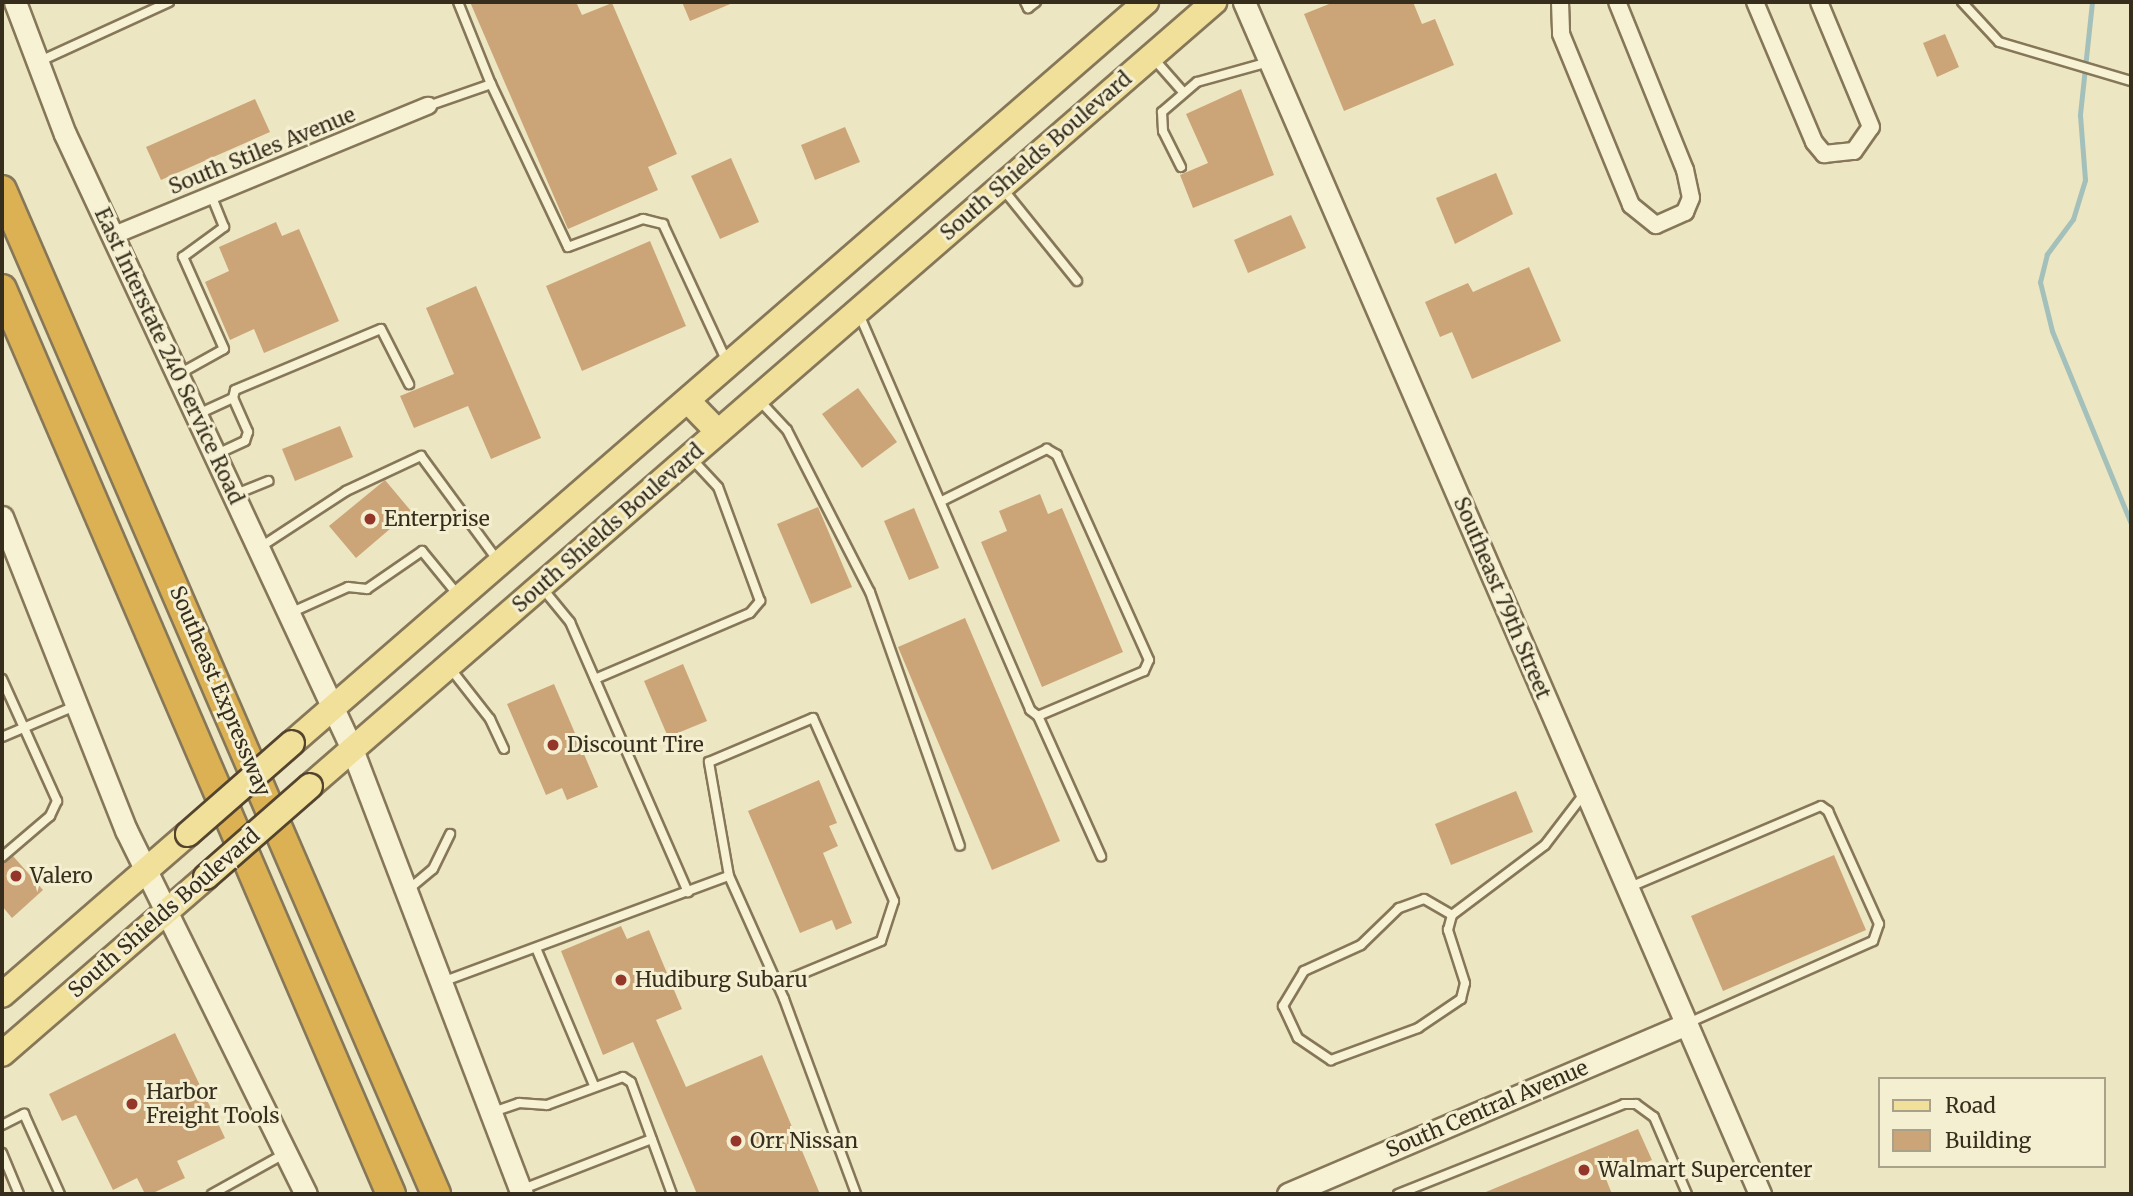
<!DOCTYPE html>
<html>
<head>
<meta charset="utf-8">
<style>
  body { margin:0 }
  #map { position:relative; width:2133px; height:1196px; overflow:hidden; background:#ede6c2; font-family:Merriweather,serif }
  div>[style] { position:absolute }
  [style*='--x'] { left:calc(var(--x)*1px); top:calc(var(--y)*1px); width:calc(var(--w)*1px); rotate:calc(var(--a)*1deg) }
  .stream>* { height:5px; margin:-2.5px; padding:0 2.5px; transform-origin:2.5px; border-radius:2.5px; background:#a4c0bb }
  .building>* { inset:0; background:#cba578 }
  .roads { filter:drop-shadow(2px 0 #867759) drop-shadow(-2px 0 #867759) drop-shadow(0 2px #867759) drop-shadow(0 -2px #867759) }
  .lane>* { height:8px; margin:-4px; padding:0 4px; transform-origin:4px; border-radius:4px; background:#f8f2d5 }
  .street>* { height:16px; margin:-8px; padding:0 8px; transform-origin:8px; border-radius:8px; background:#f8f2d5 }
  .secondary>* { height:21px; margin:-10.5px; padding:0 10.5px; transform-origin:10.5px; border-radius:10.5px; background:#f8f2d5 }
  .primary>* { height:24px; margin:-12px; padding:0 12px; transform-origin:12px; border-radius:12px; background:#f0e09a }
  .highway>* { height:28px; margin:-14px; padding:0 14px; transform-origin:14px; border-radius:14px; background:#dbb153 }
  .bridges { filter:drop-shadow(2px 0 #54442e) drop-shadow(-2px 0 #54442e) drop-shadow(0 2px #54442e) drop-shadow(0 -2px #54442e) }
  .primary-bridge>* { height:24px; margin:-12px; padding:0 12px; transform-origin:12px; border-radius:12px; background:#f0e09a }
  .dots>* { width:19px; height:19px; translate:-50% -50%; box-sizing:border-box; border:4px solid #f5efd1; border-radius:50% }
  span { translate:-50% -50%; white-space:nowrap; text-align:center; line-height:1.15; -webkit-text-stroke:6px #f5efd1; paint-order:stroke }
  .street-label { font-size:21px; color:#362d1d }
  .poi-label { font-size:21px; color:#362d1d }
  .left { translate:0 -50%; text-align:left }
  .frame { position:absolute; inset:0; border:4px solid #362d1d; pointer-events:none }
  .legend { position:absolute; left:1878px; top:1077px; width:228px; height:91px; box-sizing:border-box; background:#f5efd1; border:2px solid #a9a189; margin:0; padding:9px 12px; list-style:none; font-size:21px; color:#362d1d }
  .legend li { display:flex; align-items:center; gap:14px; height:35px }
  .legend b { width:35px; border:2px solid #a9a189 }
</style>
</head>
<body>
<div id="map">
  <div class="stream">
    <i style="--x:2092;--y:2;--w:114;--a:96.1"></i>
    <i style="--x:2080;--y:115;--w:65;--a:85.6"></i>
    <i style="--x:2085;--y:180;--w:41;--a:107.1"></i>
    <i style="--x:2073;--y:219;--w:44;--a:126.6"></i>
    <i style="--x:2047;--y:254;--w:29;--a:104"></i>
    <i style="--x:2040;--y:282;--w:50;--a:76.2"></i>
    <i style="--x:2052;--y:331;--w:209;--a:67.7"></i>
  </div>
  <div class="building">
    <i style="clip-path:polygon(470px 2px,576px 2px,582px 15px,612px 3px,677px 154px,648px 167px,658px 190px,568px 229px)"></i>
    <i style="clip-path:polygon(682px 2px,735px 2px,690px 21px)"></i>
    <i style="clip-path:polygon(1334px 2px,1413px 2px,1422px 24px,1435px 19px,1454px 65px,1344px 111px,1304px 14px)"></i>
    <i style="clip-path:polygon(1945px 34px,1959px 67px,1937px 77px,1923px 43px)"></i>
    <i style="clip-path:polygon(1241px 89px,1274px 175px,1193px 208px,1180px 175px,1208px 163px,1186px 114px)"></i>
    <i style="clip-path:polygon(255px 99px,270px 132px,161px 180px,146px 147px)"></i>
    <i style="clip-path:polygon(845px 127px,860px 162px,815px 180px,801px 145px)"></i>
    <i style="clip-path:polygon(731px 158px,759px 222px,720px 239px,691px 176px)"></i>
    <i style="clip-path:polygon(1496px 173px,1513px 214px,1455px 244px,1436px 198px)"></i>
    <i style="clip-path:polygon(1291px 215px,1306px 248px,1248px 273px,1234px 240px)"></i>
    <i style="clip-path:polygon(276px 222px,282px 236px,299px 229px,339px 321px,264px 353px,254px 329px,230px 340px,205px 282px,229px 271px,219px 247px)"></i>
    <i style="clip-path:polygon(650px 241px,686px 326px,582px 371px,546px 286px)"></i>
    <i style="clip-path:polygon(1529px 267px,1561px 341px,1472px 379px,1452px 332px,1440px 337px,1425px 302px,1468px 283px,1473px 292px)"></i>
    <i style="clip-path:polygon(476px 286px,541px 438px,491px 459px,468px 406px,414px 428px,400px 396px,454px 374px,426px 308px)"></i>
    <i style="clip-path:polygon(858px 388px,897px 442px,862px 468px,822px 414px)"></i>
    <i style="clip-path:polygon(340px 426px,353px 457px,295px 481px,282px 449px)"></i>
    <i style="clip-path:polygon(385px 480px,411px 511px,356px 558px,329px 526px)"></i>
    <i style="clip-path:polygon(1040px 494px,1048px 514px,1062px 508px,1123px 652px,1042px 687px,981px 542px,1007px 531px,999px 511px)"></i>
    <i style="clip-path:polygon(818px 507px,852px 587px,811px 604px,777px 524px)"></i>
    <i style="clip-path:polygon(914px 508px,939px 568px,909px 580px,884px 521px)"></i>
    <i style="clip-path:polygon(965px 618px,1060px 841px,992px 870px,898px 647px)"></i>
    <i style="clip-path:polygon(683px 664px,707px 721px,668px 737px,644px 681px)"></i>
    <i style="clip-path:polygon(554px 684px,598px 787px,567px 800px,562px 788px,546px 795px,507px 704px)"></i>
    <i style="clip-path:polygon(819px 780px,837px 823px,829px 826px,838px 846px,823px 853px,852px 923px,836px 930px,832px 920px,800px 933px,748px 811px)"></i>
    <i style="clip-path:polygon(1516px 791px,1533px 832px,1451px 865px,1435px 824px)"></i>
    <i style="clip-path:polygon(1834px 855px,1866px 930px,1723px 991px,1691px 916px)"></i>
    <i style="clip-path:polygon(13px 856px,43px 890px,12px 918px,2px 906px,2px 863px)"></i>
    <i style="clip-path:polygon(621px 926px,627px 939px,649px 930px,682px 1009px,656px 1020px,686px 1087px,762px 1055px,820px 1194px,697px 1194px,633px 1042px,603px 1055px,561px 951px)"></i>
    <i style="clip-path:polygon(175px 1033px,225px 1138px,177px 1161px,185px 1178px,151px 1194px,145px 1194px,137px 1178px,113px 1190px,76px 1115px,62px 1121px,49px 1094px)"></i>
    <i style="clip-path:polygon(1638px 1129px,1652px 1160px,1606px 1179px,1612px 1194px,1481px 1194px)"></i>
  </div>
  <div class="roads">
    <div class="lane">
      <i style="--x:458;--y:2;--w:88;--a:68.1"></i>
      <i style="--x:1025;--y:2;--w:7;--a:63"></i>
      <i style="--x:1028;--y:8;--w:10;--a:-37"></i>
      <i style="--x:1962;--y:2;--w:54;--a:47.2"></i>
      <i style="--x:1999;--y:42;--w:138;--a:16.5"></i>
      <i style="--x:1154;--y:59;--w:45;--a:48.6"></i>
      <i style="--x:38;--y:62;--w:144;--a:-24.6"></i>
      <i style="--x:428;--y:106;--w:67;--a:-19.2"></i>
      <i style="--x:491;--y:84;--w:180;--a:64.7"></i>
      <i style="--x:568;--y:247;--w:80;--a:-20.5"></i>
      <i style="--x:643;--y:219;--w:21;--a:14"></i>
      <i style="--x:663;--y:224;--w:152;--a:65.1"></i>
      <i style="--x:1181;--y:167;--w:40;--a:-116.6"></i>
      <i style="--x:1163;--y:131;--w:19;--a:-93"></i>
      <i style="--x:1162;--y:112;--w:46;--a:-40.6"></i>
      <i style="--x:1197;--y:82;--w:75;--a:-15.5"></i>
      <i style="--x:1003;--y:189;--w:118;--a:51.2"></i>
      <i style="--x:859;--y:314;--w:431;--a:66.6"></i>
      <i style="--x:1030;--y:710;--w:10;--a:37"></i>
      <i style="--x:1038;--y:716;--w:115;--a:-23"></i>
      <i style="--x:1144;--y:671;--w:12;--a:-66"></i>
      <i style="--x:1149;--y:660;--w:225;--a:-114.2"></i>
      <i style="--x:1057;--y:455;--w:12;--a:-149"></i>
      <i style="--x:1047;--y:449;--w:117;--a:153.7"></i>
      <i style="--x:179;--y:374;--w:51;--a:-29.1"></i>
      <i style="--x:224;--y:349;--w:101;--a:-114"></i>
      <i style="--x:183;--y:257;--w:51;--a:-36.2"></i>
      <i style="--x:224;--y:227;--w:35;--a:-112"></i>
      <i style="--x:233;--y:398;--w:8;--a:-76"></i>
      <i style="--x:235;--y:390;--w:158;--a:-22.7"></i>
      <i style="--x:381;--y:329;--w:62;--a:63"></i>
      <i style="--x:759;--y:400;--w:41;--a:47"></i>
      <i style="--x:787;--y:430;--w:182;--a:62.9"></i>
      <i style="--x:870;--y:592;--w:269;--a:70.5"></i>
      <i style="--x:196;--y:415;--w:41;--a:-24.7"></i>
      <i style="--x:233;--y:398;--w:37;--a:66"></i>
      <i style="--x:248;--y:432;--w:9;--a:108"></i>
      <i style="--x:245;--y:441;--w:33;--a:155"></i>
      <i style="--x:236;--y:494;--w:35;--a:-22"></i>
      <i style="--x:259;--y:548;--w:104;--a:-33.2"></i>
      <i style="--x:346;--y:491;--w:83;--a:-25"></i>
      <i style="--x:421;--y:456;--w:130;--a:53.7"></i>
      <i style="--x:543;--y:589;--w:43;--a:50.7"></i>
      <i style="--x:570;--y:622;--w:295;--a:66.4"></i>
      <i style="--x:290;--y:613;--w:64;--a:-24.1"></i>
      <i style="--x:348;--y:587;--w:19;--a:6"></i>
      <i style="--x:367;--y:589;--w:67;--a:-34.6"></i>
      <i style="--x:422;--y:551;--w:57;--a:50.7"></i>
      <i style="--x:450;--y:668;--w:65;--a:51.9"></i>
      <i style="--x:490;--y:719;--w:33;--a:65"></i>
      <i style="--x:2;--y:679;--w:134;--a:65.7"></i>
      <i style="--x:57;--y:801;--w:17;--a:115"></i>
      <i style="--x:50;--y:816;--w:63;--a:139.5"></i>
      <i style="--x:595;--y:679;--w:168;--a:-23.1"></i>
      <i style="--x:750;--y:613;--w:16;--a:-50"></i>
      <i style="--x:760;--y:601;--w:121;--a:-110.2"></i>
      <i style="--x:718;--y:487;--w:40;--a:-133"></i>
      <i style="--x:1038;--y:716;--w:154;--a:65.8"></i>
      <i style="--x:2;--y:737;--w:79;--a:-23"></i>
      <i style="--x:729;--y:876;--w:116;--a:-100"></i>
      <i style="--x:709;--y:762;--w:113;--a:-22.9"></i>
      <i style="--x:813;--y:718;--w:200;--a:66.1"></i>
      <i style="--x:894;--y:901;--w:42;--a:108"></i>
      <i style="--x:881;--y:941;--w:113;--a:157.5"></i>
      <i style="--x:1630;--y:887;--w:207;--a:-23"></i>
      <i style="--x:1821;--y:806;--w:9;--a:36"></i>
      <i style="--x:1828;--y:811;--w:124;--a:65.7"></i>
      <i style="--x:1879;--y:924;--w:18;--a:109"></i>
      <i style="--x:1873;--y:941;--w:205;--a:156.1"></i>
      <i style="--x:409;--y:889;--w:31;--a:-40"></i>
      <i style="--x:433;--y:869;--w:39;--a:-64"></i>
      <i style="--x:1452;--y:915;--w:32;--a:-150"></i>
      <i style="--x:1424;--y:899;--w:27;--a:160"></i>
      <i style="--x:1399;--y:908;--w:53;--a:135.8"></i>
      <i style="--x:1361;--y:945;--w:63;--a:155.5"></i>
      <i style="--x:1304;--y:971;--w:41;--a:121"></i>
      <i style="--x:1283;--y:1006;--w:35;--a:65"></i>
      <i style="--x:1298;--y:1038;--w:40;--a:34"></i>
      <i style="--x:1331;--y:1060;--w:93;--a:-20.2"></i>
      <i style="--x:1418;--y:1028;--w:52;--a:-34"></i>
      <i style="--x:1461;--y:999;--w:16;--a:-76"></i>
      <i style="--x:1465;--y:983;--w:56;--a:-107.8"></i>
      <i style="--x:1448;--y:930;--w:16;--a:-75"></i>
      <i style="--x:1452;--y:915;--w:116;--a:-37"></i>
      <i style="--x:1545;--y:845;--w:64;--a:-52.6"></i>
      <i style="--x:536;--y:948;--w:149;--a:67.1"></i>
      <i style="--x:442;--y:982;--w:306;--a:-20.3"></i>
      <i style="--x:729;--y:876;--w:135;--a:65.9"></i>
      <i style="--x:784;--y:999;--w:208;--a:69.7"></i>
      <i style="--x:493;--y:1112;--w:28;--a:-19"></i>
      <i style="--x:519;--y:1103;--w:28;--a:4"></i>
      <i style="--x:547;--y:1105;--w:81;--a:-20.2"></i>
      <i style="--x:623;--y:1077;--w:9;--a:32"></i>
      <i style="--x:631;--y:1082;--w:119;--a:69.9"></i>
      <i style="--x:2;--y:1125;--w:25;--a:-27"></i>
      <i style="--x:24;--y:1114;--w:88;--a:65.8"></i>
      <i style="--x:2;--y:1153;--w:44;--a:67.5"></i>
      <i style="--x:523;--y:1189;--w:138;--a:-21.2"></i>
      <i style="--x:212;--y:1194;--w:85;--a:-29"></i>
      <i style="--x:1398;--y:1194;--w:243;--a:-21.7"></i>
      <i style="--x:1624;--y:1104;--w:12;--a:0"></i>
      <i style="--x:1636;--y:1104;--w:22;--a:36"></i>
      <i style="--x:1654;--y:1117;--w:84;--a:66.8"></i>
    </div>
    <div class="street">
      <i style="--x:1560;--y:2;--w:32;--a:88"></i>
      <i style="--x:1561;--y:34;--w:185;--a:67.7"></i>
      <i style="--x:1631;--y:205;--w:32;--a:39"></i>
      <i style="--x:1656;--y:225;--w:32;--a:-24"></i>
      <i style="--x:1685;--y:212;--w:15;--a:-67"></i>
      <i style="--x:1691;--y:198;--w:29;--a:-102"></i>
      <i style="--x:1685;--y:170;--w:181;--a:-112"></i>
      <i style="--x:1755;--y:2;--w:152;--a:67.1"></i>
      <i style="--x:1814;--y:142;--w:16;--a:50"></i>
      <i style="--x:1824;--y:154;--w:30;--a:-6"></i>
      <i style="--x:1854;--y:151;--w:29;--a:-55"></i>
      <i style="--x:1871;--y:127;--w:135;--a:-112.6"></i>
      <i style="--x:112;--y:236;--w:342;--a:-22.4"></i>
    </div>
    <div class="secondary">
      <i style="--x:15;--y:2;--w:141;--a:69.3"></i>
      <i style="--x:65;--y:134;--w:679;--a:64.98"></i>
      <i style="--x:352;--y:749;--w:476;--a:69.1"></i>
      <i style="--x:1244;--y:2;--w:1299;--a:66.59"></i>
      <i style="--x:2;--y:517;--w:337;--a:68.4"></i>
      <i style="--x:126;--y:830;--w:406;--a:63.7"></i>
      <i style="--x:1288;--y:1194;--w:433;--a:-23.1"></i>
    </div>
    <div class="primary">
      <i style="--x:688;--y:401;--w:43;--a:45.9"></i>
      <i style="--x:292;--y:743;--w:1131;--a:-40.95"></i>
      <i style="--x:310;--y:786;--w:1197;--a:-40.93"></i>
      <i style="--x:2;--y:995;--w:246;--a:-40.9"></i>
      <i style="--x:2;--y:1054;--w:270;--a:-40.9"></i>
    </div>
    <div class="highway">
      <i style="--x:2;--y:190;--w:1094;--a:66.62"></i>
      <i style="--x:2;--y:289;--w:985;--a:66.74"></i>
    </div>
  </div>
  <div class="bridges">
    <div class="primary-bridge">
      <i style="--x:188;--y:834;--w:138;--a:-41.2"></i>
      <i style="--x:206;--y:877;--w:138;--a:-41.2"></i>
    </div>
  </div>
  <div class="dots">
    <i style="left:370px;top:519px;background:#94372a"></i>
    <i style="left:553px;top:745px;background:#94372a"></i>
    <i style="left:16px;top:876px;background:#94372a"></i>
    <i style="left:621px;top:980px;background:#94372a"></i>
    <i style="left:132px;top:1104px;background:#94372a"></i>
    <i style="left:736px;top:1141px;background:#94372a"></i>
    <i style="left:1584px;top:1170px;background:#94372a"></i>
  </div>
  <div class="street-label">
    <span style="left:262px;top:151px;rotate:-22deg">South Stiles Avenue</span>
    <span style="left:1036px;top:156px;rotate:-41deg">South Shields Boulevard</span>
    <span style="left:169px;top:356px;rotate:65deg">East Interstate 240 Service Road</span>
    <span style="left:608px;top:528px;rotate:-41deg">South Shields Boulevard</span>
    <span style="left:1502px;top:598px;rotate:67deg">Southeast 79th Street</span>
    <span style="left:220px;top:691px;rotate:67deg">Southeast Expressway</span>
    <span style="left:164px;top:913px;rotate:-41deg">South Shields Boulevard</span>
    <span style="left:1487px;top:1109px;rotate:-23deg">South Central Avenue</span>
  </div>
  <div class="poi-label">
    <span class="left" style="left:384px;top:519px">Enterprise</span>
    <span class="left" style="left:567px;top:745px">Discount Tire</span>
    <span class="left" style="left:30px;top:876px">Valero</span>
    <span class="left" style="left:635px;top:980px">Hudiburg Subaru</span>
    <span class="left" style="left:146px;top:1104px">Harbor<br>Freight Tools</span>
    <span class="left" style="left:750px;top:1141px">Orr Nissan</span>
    <span class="left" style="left:1598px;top:1170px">Walmart Supercenter</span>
  </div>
  <div class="frame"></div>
  <ul class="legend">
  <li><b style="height:9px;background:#f0e09a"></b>Road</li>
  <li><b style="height:19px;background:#cba578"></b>Building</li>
  </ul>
</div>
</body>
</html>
